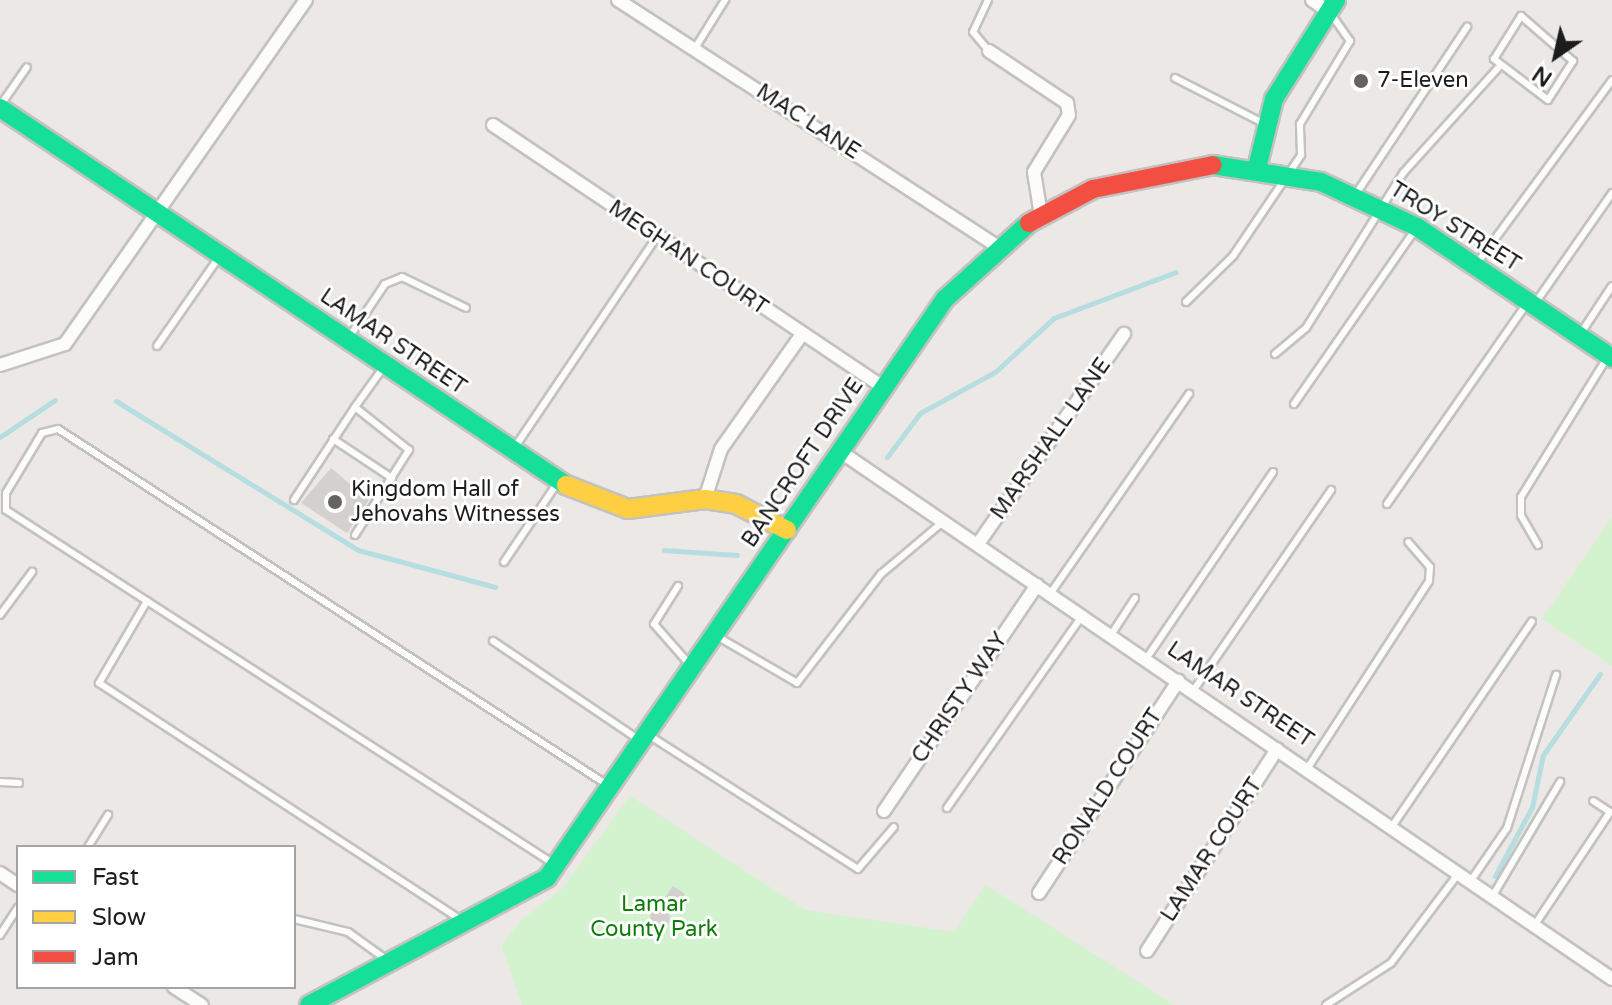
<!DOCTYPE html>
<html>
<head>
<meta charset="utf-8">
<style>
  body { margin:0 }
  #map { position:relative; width:1612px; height:1005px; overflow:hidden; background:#ebe8e5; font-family:"Varela Round",sans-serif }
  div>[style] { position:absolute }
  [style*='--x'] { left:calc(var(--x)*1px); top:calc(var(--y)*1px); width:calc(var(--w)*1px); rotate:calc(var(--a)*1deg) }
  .park>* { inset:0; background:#d3f2ce }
  .stream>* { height:5px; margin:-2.5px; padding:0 2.5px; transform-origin:2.5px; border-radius:2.5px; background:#b6dde0 }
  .building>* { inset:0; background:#d3d0ce }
  .round { border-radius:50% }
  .roads { filter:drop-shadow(2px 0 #c3c2c1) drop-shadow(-2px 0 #c3c2c1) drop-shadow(0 2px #c3c2c1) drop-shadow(0 -2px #c3c2c1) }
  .lane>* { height:6px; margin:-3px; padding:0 3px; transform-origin:3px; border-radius:3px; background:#fcfcfb }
  .street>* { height:12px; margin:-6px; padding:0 6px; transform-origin:6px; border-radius:6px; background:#fcfcfb }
  .fast>* { height:18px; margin:-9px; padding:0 9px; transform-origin:9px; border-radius:9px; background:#16e098 }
  .slow>* { height:18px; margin:-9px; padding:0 9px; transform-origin:9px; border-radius:9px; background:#ffcf43 }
  .jam>* { height:18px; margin:-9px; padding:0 9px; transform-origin:9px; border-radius:9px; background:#f24e42 }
  .dots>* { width:22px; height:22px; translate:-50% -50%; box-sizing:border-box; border:4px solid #fff; border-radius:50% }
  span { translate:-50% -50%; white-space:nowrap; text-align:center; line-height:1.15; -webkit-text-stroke:6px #fff; paint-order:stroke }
  .poi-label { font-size:22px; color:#1c1c1c }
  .left { translate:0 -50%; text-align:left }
  .street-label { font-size:22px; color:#1c1c1c }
  .park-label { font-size:22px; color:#0e7d08 }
  .legend { position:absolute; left:16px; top:845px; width:280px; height:144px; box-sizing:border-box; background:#fff; border:2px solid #a4a4a4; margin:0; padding:10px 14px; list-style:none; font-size:24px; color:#1c1c1c }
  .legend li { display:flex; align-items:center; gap:16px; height:40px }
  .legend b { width:40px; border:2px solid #a4a4a4 }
  .north { position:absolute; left:1516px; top:16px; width:80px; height:80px; -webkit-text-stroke:6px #fff; paint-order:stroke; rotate:214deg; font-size:22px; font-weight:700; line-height:32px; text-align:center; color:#1c1c1c }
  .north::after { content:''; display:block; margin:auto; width:28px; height:36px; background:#1c1c1c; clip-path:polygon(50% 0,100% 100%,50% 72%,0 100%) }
</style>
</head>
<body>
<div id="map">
  <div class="park">
    <i style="clip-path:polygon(1612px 517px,1612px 666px,1542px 619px)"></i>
    <i style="clip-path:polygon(630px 796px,805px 910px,954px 932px,986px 885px,1174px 1005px,522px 1005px,502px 946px,520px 921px,561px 890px)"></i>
  </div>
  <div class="stream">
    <i style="--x:116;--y:401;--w:284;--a:31.6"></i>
    <i style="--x:358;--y:550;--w:142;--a:15.1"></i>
    <i style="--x:0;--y:437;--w:66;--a:-33.9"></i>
    <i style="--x:887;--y:457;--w:55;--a:-53.1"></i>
    <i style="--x:920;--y:413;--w:85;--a:-28.7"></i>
    <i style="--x:995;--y:372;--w:80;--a:-42.5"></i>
    <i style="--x:1054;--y:318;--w:130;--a:-20.7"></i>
    <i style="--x:664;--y:550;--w:73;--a:3.9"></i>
    <i style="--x:1495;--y:876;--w:78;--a:-61.8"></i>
    <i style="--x:1532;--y:807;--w:53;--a:-78.1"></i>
    <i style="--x:1543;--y:755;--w:99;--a:-54.9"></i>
  </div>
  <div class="building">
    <i style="clip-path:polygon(331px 468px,369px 500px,347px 533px,301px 503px)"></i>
    <i style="clip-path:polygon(673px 886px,685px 894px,678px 906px,665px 897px)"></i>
    <i class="round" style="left:650px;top:908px;width:20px;height:20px"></i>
  </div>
  <div class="roads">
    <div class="lane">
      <i style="--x:988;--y:0;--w:35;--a:115"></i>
      <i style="--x:973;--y:32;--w:25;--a:50"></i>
      <i style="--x:1521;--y:16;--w:69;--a:40.9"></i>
      <i style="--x:1573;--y:61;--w:46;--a:122.7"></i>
      <i style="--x:1548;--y:100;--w:68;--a:-142.8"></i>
      <i style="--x:1494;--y:59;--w:51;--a:-57.9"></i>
      <i style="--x:695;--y:48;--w:57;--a:-58"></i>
      <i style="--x:1175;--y:78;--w:101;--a:27.1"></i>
      <i style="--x:0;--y:106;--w:47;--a:-55.3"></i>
      <i style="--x:1356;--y:194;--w:201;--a:-56.4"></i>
      <i style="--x:1478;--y:262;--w:226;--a:-53.6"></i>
      <i style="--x:1186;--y:302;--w:66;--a:-44.4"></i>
      <i style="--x:1233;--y:256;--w:122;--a:-56"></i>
      <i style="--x:1301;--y:155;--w:31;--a:-92"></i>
      <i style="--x:1300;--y:124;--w:97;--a:-58.9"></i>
      <i style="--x:1350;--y:41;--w:33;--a:-125"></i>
      <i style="--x:1536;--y:302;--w:133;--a:-55.1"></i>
      <i style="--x:1581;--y:333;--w:56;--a:-56.6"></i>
      <i style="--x:348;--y:339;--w:66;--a:-56.1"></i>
      <i style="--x:385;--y:284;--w:18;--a:-22"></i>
      <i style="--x:402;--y:277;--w:71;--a:25.8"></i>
      <i style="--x:157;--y:346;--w:108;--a:-55.1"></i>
      <i style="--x:1275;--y:354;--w:40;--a:-40"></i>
      <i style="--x:1306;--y:328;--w:184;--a:-57.9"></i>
      <i style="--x:1404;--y:172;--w:140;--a:-47.9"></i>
      <i style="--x:1294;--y:404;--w:212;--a:-55.2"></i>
      <i style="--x:333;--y:439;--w:71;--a:33.5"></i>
      <i style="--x:515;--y:447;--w:252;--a:-56"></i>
      <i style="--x:294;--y:500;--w:111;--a:-56.7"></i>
      <i style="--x:1387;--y:504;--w:245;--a:-55.1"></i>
      <i style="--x:355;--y:535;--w:101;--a:-57.6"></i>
      <i style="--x:409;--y:450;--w:69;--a:-141.5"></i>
      <i style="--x:355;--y:407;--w:48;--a:-54.3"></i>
      <i style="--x:1538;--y:545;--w:34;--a:-120"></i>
      <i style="--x:1521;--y:515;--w:18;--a:-90"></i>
      <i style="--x:1521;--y:497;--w:163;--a:-58.3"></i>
      <i style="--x:504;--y:562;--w:97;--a:-56"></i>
      <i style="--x:678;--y:586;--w:45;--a:122.3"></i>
      <i style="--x:654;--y:624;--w:55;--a:48.7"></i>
      <i style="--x:1050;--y:594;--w:244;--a:-55.2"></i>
      <i style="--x:147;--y:601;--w:95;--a:120.3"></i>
      <i style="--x:99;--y:683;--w:435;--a:33.2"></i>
      <i style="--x:0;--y:615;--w:54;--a:-53.3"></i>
      <i style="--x:715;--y:635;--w:95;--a:30.3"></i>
      <i style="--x:797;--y:683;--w:138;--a:-52.4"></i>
      <i style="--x:881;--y:574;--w:82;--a:-40.1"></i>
      <i style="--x:1111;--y:635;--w:44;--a:-57"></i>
      <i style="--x:493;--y:641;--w:175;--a:34.1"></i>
      <i style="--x:1146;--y:659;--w:226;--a:-55.8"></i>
      <i style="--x:1193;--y:691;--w:244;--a:-55.5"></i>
      <i style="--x:647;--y:734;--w:250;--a:32.6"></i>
      <i style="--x:858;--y:869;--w:55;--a:-49.4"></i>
      <i style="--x:1307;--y:769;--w:224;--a:-57"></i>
      <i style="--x:1429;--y:581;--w:14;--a:-86"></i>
      <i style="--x:1430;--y:567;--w:33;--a:-131"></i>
      <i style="--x:0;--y:782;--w:19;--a:3"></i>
      <i style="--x:947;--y:808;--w:233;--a:-54.9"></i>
      <i style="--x:1391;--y:828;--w:250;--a:-55.7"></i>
      <i style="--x:88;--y:847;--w:38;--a:-58"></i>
      <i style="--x:554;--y:864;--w:652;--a:-147.14"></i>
      <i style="--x:6;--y:510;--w:17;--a:-90"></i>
      <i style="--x:6;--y:493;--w:70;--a:-59"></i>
      <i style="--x:42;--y:433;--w:16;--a:-14"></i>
      <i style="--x:58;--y:429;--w:657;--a:32.94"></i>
      <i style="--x:1470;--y:882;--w:65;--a:-55.6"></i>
      <i style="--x:1507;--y:828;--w:161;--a:-72.2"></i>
      <i style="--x:1492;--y:897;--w:134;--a:-59.4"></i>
      <i style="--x:294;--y:919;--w:56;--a:13.5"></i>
      <i style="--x:348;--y:932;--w:48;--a:35.7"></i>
      <i style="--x:1534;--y:926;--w:137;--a:-56.3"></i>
      <i style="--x:1610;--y:812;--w:20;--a:-147"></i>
      <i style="--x:0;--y:935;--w:33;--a:-57"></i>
      <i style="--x:1326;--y:1005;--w:77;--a:-32.9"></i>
      <i style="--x:1391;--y:963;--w:111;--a:-53"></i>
    </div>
    <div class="street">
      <i style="--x:618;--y:0;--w:452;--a:33"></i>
      <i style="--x:1312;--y:0;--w:21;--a:35"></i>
      <i style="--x:989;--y:51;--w:94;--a:33.7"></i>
      <i style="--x:1067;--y:103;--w:12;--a:81"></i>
      <i style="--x:1069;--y:115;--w:67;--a:121.6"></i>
      <i style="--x:1034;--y:172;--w:44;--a:80.8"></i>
      <i style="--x:493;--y:125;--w:471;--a:33.9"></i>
      <i style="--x:0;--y:365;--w:68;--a:-17.9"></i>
      <i style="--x:65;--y:344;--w:420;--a:-55"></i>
      <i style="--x:841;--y:452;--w:934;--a:34.35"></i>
      <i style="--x:705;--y:499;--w:52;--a:-72.3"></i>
      <i style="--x:721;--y:449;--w:141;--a:-54.8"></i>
      <i style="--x:978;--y:544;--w:256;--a:-55.2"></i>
      <i style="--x:884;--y:811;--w:273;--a:-55.9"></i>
      <i style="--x:0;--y:873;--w:22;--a:34"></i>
      <i style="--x:1039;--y:893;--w:254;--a:-56.7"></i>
      <i style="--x:1147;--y:951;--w:240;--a:-57.2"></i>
      <i style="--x:174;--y:987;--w:33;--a:33"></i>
    </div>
    <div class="fast">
      <i style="--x:0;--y:108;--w:680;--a:33.67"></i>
      <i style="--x:1213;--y:165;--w:109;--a:8.9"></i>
      <i style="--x:1321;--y:182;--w:106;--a:25.1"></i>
      <i style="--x:1417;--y:227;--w:235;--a:33.9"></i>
      <i style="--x:1257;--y:168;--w:71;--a:-76.2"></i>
      <i style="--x:1274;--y:99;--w:117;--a:-57.9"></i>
      <i style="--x:309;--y:1005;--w:270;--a:-28.1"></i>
      <i style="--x:547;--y:878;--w:703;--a:-55.5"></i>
      <i style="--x:945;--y:299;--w:113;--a:-42.1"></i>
    </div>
    <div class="slow">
      <i style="--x:566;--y:485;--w:66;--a:21.2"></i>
      <i style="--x:628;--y:509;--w:78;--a:-7.4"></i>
      <i style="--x:705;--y:499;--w:31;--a:9"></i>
      <i style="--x:736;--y:504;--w:57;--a:27"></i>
    </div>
    <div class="jam">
      <i style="--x:1029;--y:223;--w:72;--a:-28"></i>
      <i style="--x:1093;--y:189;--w:122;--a:-11.3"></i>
    </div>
  </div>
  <div class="dots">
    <i style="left:1361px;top:81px;background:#646362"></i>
    <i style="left:335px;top:502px;background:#646362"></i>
  </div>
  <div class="poi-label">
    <span class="left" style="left:1377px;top:81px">7-Eleven</span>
    <span class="left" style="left:351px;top:502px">Kingdom Hall of<br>Jehovahs Witnesses</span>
  </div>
  <div class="street-label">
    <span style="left:808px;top:122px;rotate:33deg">MAC LANE</span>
    <span style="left:1455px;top:227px;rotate:32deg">TROY STREET</span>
    <span style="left:688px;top:258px;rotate:34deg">MEGHAN COURT</span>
    <span style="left:393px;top:342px;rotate:34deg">LAMAR STREET</span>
    <span style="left:1051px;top:439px;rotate:-55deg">MARSHALL LANE</span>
    <span style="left:803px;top:463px;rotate:-56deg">BANCROFT DRIVE</span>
    <span style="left:1240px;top:695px;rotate:34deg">LAMAR STREET</span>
    <span style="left:960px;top:698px;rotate:-56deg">CHRISTY WAY</span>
    <span style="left:1108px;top:787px;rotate:-57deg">RONALD COURT</span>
    <span style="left:1212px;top:850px;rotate:-57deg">LAMAR COURT</span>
  </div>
  <div class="park-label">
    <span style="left:654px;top:917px">Lamar<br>County Park</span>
  </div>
  <ul class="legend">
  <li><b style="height:10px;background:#16e098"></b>Fast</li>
  <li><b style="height:10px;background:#ffcf43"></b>Slow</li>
  <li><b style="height:10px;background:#f24e42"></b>Jam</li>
  </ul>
  <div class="north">N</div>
</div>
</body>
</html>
